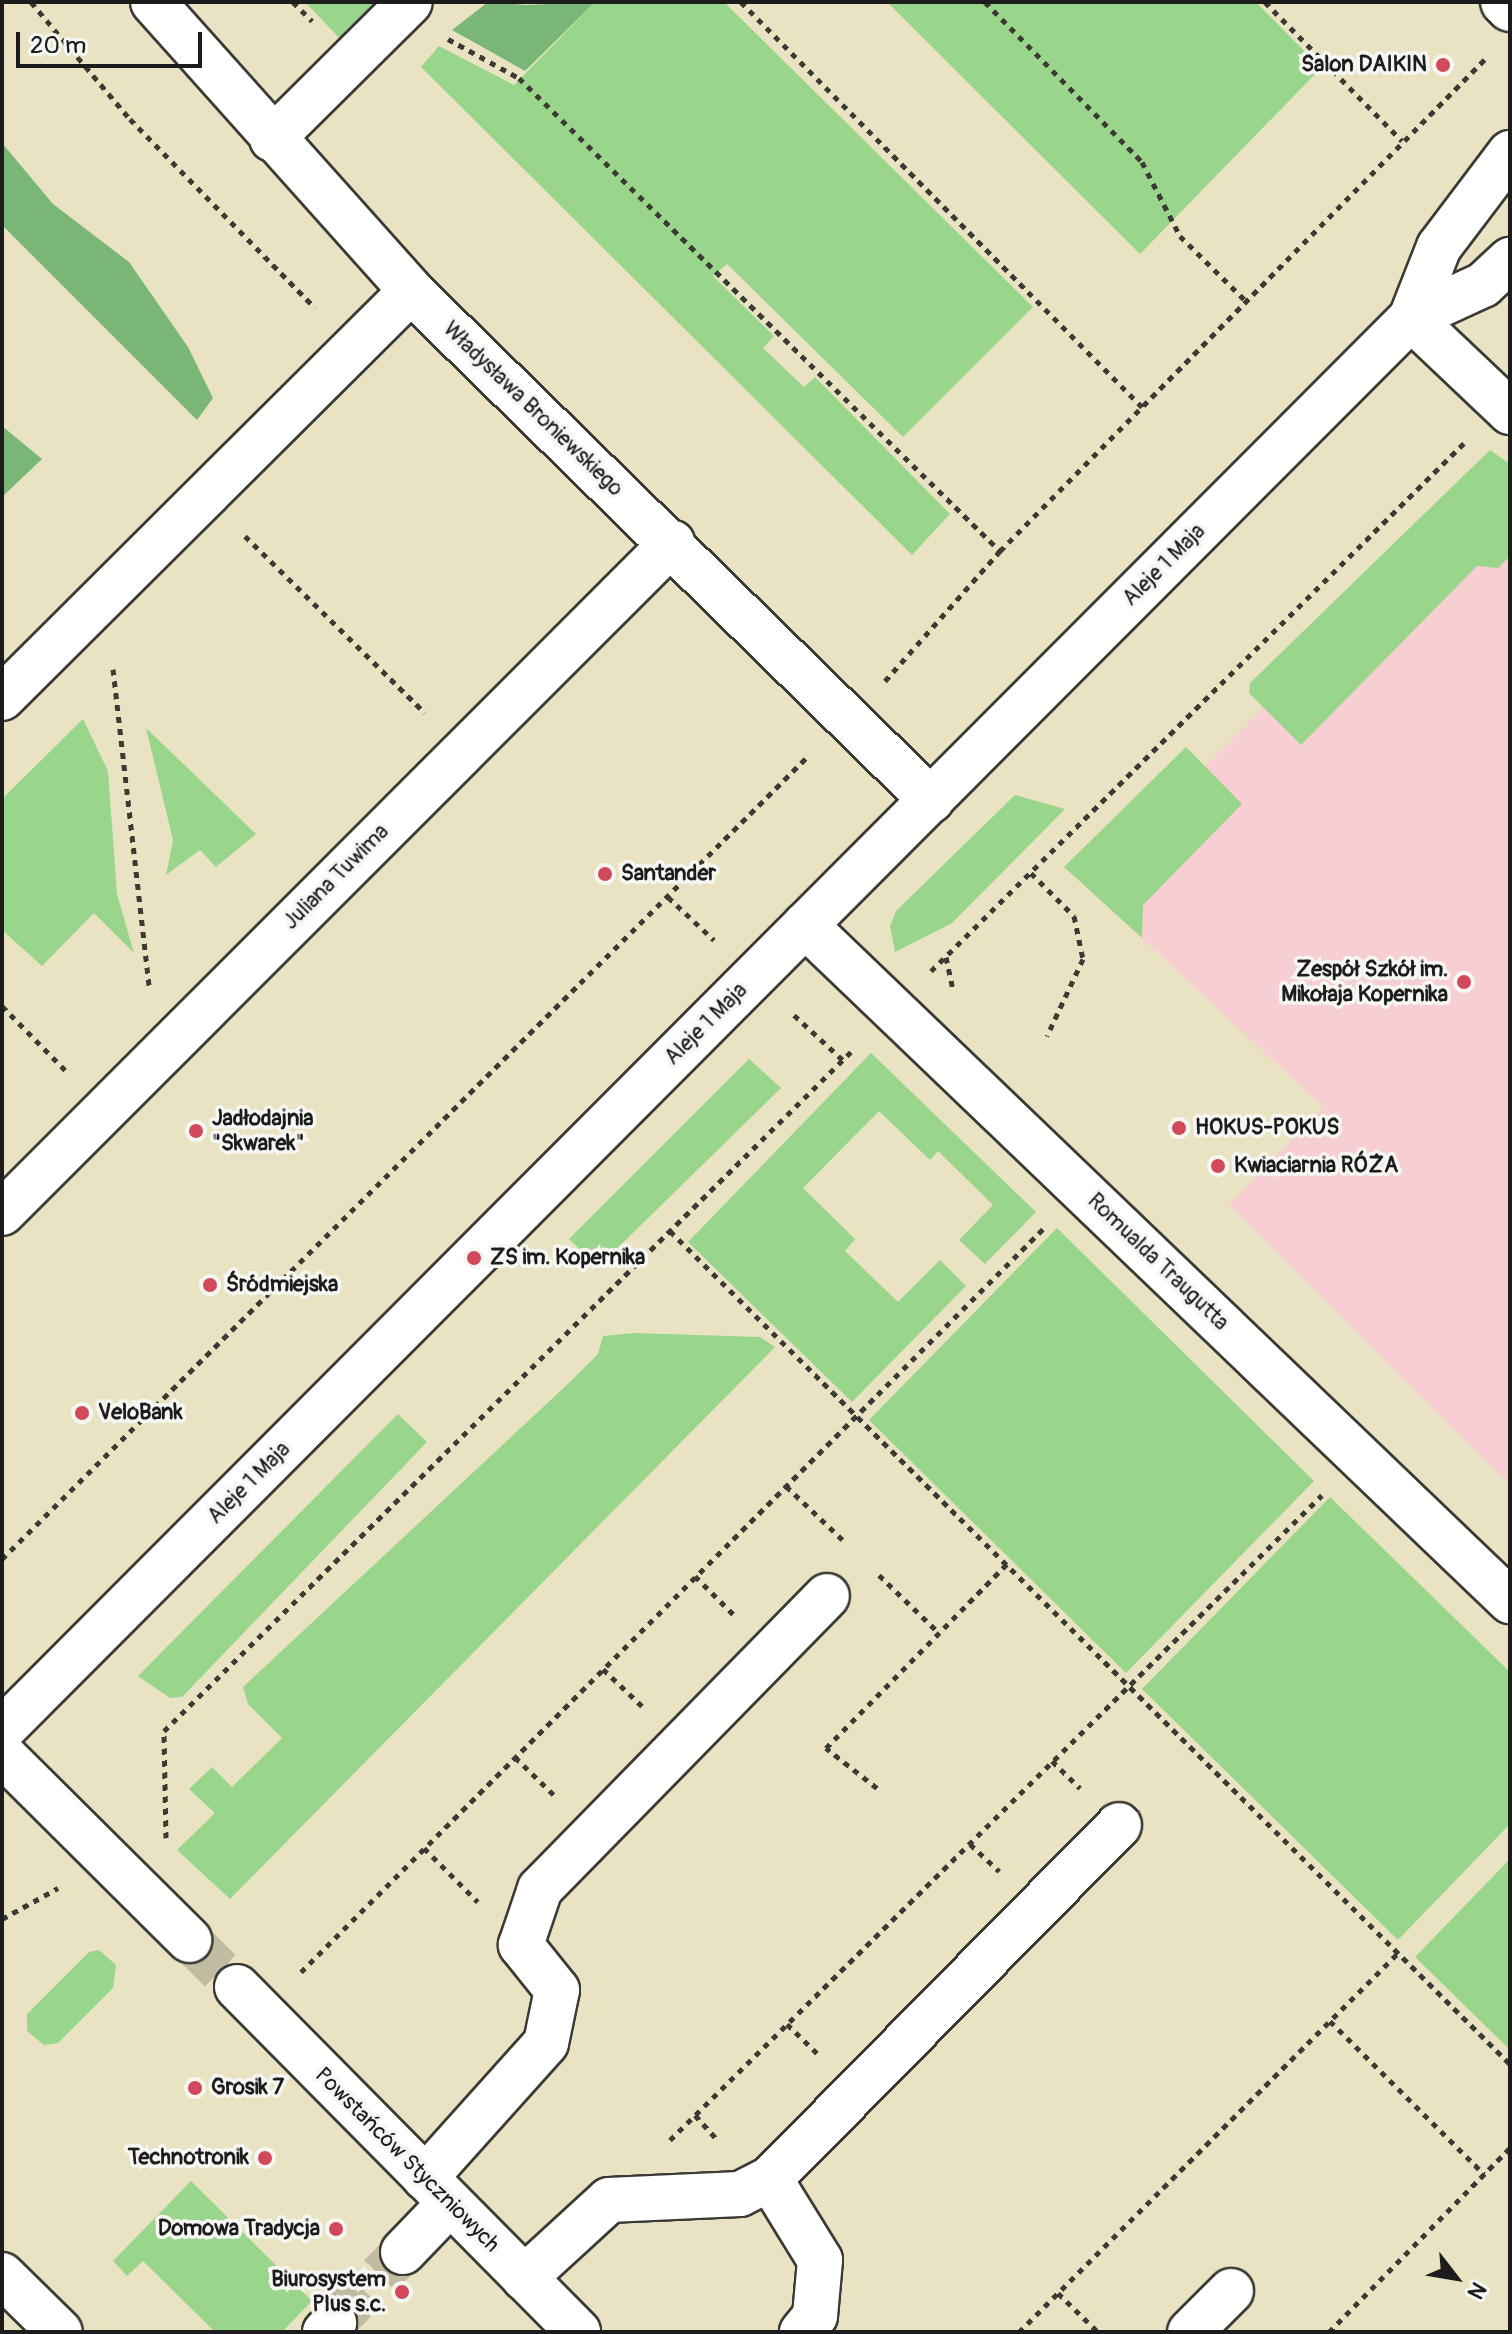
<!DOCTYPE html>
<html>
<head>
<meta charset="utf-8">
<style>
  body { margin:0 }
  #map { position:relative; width:1512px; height:2334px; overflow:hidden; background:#eae3c3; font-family:Pangolin,sans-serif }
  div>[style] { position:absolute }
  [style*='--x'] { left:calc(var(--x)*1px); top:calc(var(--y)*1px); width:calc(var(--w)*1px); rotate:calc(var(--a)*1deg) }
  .built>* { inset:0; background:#f7cfd3 }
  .green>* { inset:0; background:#99d68b }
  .forest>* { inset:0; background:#7ab777 }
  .minor-tunnel>* { height:44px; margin-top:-22px; transform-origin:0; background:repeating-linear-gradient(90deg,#c1bba2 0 44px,transparent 0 66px) }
  .path>* { height:5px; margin-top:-2.5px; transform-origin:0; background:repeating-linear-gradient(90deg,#3b3a35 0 6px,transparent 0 12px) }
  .roads { filter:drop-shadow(2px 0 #3b3a35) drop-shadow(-2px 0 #3b3a35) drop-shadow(0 2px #3b3a35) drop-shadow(0 -2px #3b3a35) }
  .minor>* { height:44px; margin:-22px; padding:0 22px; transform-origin:22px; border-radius:22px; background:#fff }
  .dots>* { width:22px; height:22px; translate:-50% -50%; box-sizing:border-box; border:4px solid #f6f6f2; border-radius:50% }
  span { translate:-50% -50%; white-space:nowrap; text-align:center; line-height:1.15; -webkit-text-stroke:7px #f6f6f2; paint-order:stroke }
  .poi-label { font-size:22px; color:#1c1c1c; font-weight:700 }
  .right { translate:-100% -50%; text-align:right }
  .left { translate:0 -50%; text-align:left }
  .street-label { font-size:22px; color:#1c1c1c }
  .frame { position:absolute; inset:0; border:4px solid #1c1c1c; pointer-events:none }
  .north { position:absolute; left:1416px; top:2238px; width:80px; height:80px; -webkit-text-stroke:6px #f6f6f2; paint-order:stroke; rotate:121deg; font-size:22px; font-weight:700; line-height:32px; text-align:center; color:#1c1c1c }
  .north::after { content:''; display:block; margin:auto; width:28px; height:36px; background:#1c1c1c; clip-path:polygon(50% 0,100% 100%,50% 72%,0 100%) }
  .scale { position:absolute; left:16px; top:32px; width:186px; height:36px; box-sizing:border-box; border:4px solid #1c1c1c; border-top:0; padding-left:10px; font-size:24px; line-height:28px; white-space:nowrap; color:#1c1c1c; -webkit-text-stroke:6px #f6f6f2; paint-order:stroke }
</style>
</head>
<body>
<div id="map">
  <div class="built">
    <i style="clip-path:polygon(1510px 460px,1510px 1485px,1229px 1205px,1323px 1107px,1086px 886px)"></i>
  </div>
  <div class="green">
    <i style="clip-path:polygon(305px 2px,383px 2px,346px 45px)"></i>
    <i style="clip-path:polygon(595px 2px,724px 2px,1033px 307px,903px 437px,727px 264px,713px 276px,774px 336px,763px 348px,804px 387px,815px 377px,950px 514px,912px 555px,421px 67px,439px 46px,514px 85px)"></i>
    <i style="clip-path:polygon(887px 2px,1256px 2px,1321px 68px,1140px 254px)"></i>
    <i style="clip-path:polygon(1490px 450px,1510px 464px,1510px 556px,1498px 568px,1477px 566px,1301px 745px,1249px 693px,1250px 683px)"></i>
    <i style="clip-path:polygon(83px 719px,108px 771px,117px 894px,134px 953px,94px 913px,42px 966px,2px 930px,2px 799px)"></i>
    <i style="clip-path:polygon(146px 728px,256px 834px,216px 867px,200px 850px,166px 875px,173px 840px)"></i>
    <i style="clip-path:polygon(1186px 747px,1242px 804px,1143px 905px,1142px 938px,1064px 867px)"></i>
    <i style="clip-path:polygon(1015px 795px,1065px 809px,952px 923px,895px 952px,890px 926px,896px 911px)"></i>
    <i style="clip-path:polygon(871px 1053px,1036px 1212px,985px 1264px,959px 1240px,993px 1205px,938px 1151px,930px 1160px,879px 1111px,803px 1188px,855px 1239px,845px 1251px,898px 1302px,940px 1260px,966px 1286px,852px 1402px,688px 1242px)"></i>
    <i style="clip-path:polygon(749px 1059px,781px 1088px,598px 1267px,569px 1239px)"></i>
    <i style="clip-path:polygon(1057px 1228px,1314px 1481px,1126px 1673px,869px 1420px)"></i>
    <i style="clip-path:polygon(634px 1333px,760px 1337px,775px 1347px,230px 1899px,177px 1850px,215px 1813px,189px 1789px,212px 1767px,232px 1787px,282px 1738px,248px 1704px,243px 1687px,570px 1382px,598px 1354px,603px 1336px)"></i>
    <i style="clip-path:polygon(398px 1414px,427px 1442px,182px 1697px,170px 1698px,138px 1676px)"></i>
    <i style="clip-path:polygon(1330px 1497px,1510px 1672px,1510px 1824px,1398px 1940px,1142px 1689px)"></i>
    <i style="clip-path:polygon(1510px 1859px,1510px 2050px,1415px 1957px)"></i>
    <i style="clip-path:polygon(99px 1950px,116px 1965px,113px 1988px,58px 2043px,44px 2045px,27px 2031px,27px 2014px,89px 1952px)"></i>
    <i style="clip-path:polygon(191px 2181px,312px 2301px,282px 2332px,215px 2332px,143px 2261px,127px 2276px,113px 2261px)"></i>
  </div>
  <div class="forest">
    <i style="clip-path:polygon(488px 2px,526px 5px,595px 2px,525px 71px,452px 30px)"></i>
    <i style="clip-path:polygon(2px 143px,53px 204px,129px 262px,188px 347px,213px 398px,197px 420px,2px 225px)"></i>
    <i style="clip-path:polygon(2px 426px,42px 459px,2px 497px)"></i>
  </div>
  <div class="minor-tunnel">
    <i style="--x:189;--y:1940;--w:67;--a:44.4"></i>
    <i style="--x:334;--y:2323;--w:99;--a:-45.8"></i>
  </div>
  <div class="path">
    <i style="--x:31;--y:2;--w:153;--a:49.8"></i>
    <i style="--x:130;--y:119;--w:264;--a:45.6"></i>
    <i style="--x:293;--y:2;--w:27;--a:45"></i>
    <i style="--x:741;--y:2;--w:570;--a:45.28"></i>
    <i style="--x:985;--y:2;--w:224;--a:45.5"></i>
    <i style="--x:1142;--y:162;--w:83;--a:62.8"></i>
    <i style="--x:1180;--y:236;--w:91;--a:44.6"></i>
    <i style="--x:1265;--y:2;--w:195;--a:45.4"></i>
    <i style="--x:448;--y:39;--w:81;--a:28.8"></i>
    <i style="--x:519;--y:78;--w:675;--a:44.52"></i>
    <i style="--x:245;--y:536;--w:252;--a:44.5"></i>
    <i style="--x:113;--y:669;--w:319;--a:83.5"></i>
    <i style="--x:885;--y:681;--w:174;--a:-48.5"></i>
    <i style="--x:1000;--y:551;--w:692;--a:-45.41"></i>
    <i style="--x:1031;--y:873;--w:61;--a:45"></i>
    <i style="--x:1074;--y:916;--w:44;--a:78.2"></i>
    <i style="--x:1083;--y:959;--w:85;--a:115.1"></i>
    <i style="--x:668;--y:897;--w:63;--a:43.1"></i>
    <i style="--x:946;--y:957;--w:34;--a:78"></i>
    <i style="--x:931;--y:971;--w:750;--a:-44.73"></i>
    <i style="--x:2;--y:1006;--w:93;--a:45.4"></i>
    <i style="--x:794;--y:1015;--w:67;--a:42.6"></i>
    <i style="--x:670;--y:1231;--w:1183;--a:44.76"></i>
    <i style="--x:786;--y:1486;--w:83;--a:43.5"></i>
    <i style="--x:2;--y:1559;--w:1139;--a:-44.89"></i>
    <i style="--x:879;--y:1575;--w:83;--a:44"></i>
    <i style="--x:695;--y:1576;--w:55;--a:45"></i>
    <i style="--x:603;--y:1669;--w:55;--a:43.5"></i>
    <i style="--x:515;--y:1757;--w:57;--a:44.3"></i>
    <i style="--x:1052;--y:1761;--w:39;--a:44"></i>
    <i style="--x:877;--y:1788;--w:65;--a:-141.9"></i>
    <i style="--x:826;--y:1748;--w:258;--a:-45.5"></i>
    <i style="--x:166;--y:1838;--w:107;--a:-91.1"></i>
    <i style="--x:164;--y:1731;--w:970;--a:-44.67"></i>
    <i style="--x:970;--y:1844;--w:40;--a:43"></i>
    <i style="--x:424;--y:1848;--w:76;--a:45"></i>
    <i style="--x:2;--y:1919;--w:64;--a:-29"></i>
    <i style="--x:301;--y:1972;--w:1050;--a:-45.04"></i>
    <i style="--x:1330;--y:2021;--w:217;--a:44.8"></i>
    <i style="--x:787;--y:2024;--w:43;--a:44.1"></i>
    <i style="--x:695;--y:2115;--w:31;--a:48"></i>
    <i style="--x:670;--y:2140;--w:917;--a:-44.69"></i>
    <i style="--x:1058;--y:2293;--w:56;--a:44.3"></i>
    <i style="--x:1019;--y:2332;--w:536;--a:-45"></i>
    <i style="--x:1329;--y:2332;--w:258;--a:-45.5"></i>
  </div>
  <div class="roads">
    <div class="minor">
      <i style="--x:153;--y:2;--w:387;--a:48.2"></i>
      <i style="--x:411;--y:291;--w:728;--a:44.39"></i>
      <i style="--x:1503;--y:2;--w:10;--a:45"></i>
      <i style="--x:272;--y:139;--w:194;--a:-44.8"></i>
      <i style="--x:1411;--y:318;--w:76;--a:-68.5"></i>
      <i style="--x:1439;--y:247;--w:118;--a:-52.9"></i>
      <i style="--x:1411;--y:318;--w:137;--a:43.5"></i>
      <i style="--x:2;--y:698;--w:577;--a:-44.86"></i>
      <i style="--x:805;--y:925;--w:977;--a:43.8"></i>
      <i style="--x:2;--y:1213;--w:948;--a:-45"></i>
      <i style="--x:2;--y:1730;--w:1995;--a:-45.06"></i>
      <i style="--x:1411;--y:318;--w:79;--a:-24.6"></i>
      <i style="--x:1483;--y:285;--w:37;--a:-43"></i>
      <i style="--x:2;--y:1754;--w:264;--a:44.8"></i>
      <i style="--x:237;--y:1987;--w:485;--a:45.3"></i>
      <i style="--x:425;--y:2178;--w:181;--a:-48.1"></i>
      <i style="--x:546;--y:2043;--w:54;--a:-78.3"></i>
      <i style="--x:557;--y:1990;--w:58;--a:-128.7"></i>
      <i style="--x:521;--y:1945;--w:59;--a:-71.3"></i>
      <i style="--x:540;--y:1889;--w:410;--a:-45.6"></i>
      <i style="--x:770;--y:2179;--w:95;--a:58.3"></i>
      <i style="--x:820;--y:2260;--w:56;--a:95.1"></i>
      <i style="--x:815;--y:2316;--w:21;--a:129"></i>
      <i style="--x:403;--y:2252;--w:68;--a:-46.2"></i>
      <i style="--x:2;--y:2275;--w:81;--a:44.5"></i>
      <i style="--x:524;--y:2278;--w:115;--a:-42.5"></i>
      <i style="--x:609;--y:2200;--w:131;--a:-2.6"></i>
      <i style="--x:740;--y:2194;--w:34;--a:-27"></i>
      <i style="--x:770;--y:2179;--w:497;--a:-45.4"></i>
      <i style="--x:325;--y:2332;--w:13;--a:-45"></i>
      <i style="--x:1190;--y:2332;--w:58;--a:-45"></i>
    </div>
  </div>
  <div class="dots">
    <i style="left:1443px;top:65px;background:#d1495b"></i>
    <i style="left:605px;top:874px;background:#d1495b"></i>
    <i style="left:1464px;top:982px;background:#d1495b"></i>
    <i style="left:1179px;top:1128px;background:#d1495b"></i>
    <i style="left:196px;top:1131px;background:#d1495b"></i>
    <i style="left:1218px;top:1166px;background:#d1495b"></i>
    <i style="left:474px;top:1258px;background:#d1495b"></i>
    <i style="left:210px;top:1285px;background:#d1495b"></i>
    <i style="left:82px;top:1413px;background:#d1495b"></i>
    <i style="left:195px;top:2088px;background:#d1495b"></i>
    <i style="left:265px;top:2158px;background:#d1495b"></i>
    <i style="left:336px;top:2229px;background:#d1495b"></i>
    <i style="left:402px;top:2292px;background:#d1495b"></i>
  </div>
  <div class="poi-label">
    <span class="right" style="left:1427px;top:65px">Salon DAIKIN</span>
    <span class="left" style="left:621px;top:874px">Santander</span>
    <span class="right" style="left:1448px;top:982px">Zespół Szkół im.<br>Mikołaja Kopernika</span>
    <span class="left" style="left:212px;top:1131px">Jadłodajnia<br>"Skwarek"</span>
    <span class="left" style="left:1195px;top:1128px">HOKUS-POKUS</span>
    <span class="left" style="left:1234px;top:1166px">Kwiaciarnia RÓŻA</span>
    <span class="left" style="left:490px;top:1258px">ZS im. Kopernika</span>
    <span class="left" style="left:226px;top:1285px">Śródmiejska</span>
    <span class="left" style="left:98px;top:1413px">VeloBank</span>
    <span class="left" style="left:211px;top:2088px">Grosik 7</span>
    <span class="right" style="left:249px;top:2158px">Technotronik</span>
    <span class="right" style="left:320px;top:2229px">Domowa Tradycja</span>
    <span class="right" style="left:386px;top:2292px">Biurosystem<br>Plus s.c.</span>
  </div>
  <div class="street-label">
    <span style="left:533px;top:409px;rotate:44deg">Władysława Broniewskiego</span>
    <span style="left:1164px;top:565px;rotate:-45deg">Aleje 1 Maja</span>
    <span style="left:336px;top:877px;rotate:-45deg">Juliana Tuwima</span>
    <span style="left:706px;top:1024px;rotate:-45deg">Aleje 1 Maja</span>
    <span style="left:1158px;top:1262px;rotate:44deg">Romualda Traugutta</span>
    <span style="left:249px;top:1483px;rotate:-45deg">Aleje 1 Maja</span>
    <span style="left:407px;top:2160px;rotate:45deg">Powstańców Styczniowych</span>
  </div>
  <div class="frame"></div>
  <div class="north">N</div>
  <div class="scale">20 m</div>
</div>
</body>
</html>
